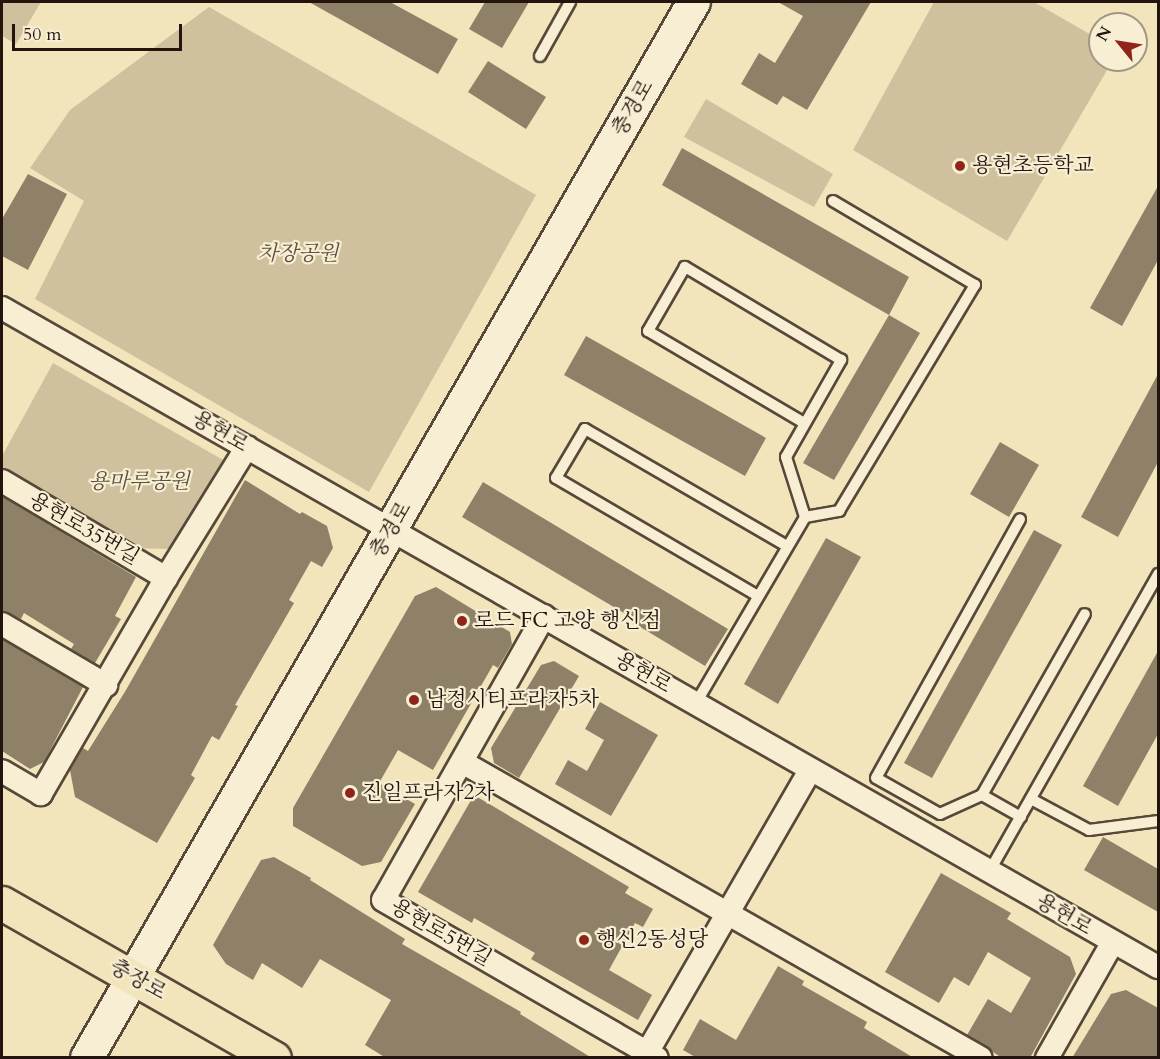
<!DOCTYPE html>
<html>
<head>
<meta charset="utf-8">
<style>
  body { margin:0 }
  #map { position:relative; width:1160px; height:1059px; overflow:hidden; background:#f2e5bb; font-family:Cardo,"Noto Serif KR",serif }
  div>[style] { position:absolute }
  [style*='--x'] { left:calc(var(--x)*1px); top:calc(var(--y)*1px); width:calc(var(--w)*1px); rotate:calc(var(--a)*1deg) }
  .green>* { inset:0; background:#cfc19e }
  .building>* { inset:0; background:#8f8168 }
  .roads { filter:drop-shadow(2px 0 #574839) drop-shadow(-2px 0 #574839) drop-shadow(0 2px #574839) drop-shadow(0 -2px #574839) }
  .lane>* { height:10px; margin:-5px; padding:0 5px; transform-origin:5px; border-radius:5px; background:#f7eed3 }
  .street>* { height:22px; margin:-11px; padding:0 11px; transform-origin:11px; border-radius:11px; background:#f7eed3 }
  .secondary>* { height:32px; margin:-16px; padding:0 16px; transform-origin:16px; border-radius:16px; background:#f7eed3 }
  .primary>* { height:33px; margin:-16.5px; padding:0 16.5px; transform-origin:16.5px; border-radius:16.5px; background:#f2e5bb }
  .dots>* { width:16px; height:16px; translate:-50% -50%; box-sizing:border-box; border:3px solid #f7eed3; border-radius:50% }
  span { translate:-50% -50%; white-space:nowrap; text-align:center; line-height:1.15; -webkit-text-stroke:4.5px #f7eed3; paint-order:stroke }
  .street-label { font-size:21px; color:#23140e }
  .poi-label { font-size:21px; color:#23140e }
  .left { translate:0 -50%; text-align:left }
  .park-label { font-size:21px; color:#5f5140; font-style:italic }
  .frame { position:absolute; inset:0; border:3px solid #23140e; pointer-events:none }
  .north { position:absolute; left:1088px; top:12px; width:60px; height:60px; box-sizing:border-box; background:#f7eed3; border:2px solid #a29784; border-radius:50%; rotate:300deg; font-size:16px; font-weight:700; line-height:24px; text-align:center; color:#23140e }
  .north::after { content:''; display:block; margin:auto; width:21px; height:27px; background:#8f2418; clip-path:polygon(50% 0,100% 100%,50% 72%,0 100%) }
  .scale { position:absolute; left:12px; top:24px; width:170px; height:27px; box-sizing:border-box; border:3px solid #23140e; border-top:0; padding-left:8px; font-size:18px; line-height:21px; white-space:nowrap; color:#23140e; -webkit-text-stroke:4px #f7eed3; paint-order:stroke }
</style>
</head>
<body>
<div id="map">
  <div class="green">
    <i style="clip-path:polygon(2px 2px,41px 2px,16px 44px,2px 36px)"></i>
    <i style="clip-path:polygon(934px 2px,1034px 2px,1100px 40px,1100px 60px,1113px 60px,1007px 241px,853px 150px)"></i>
    <i style="clip-path:polygon(209px 7px,536px 195px,369px 492px,35px 299px,84px 201px,30px 168px,70px 110px)"></i>
    <i style="clip-path:polygon(706px 99px,833px 174px,814px 207px,684px 137px)"></i>
    <i style="clip-path:polygon(53px 363px,225px 461px,172px 549px,129px 548px,2px 470px,2px 456px)"></i>
  </div>
  <div class="building">
    <i style="clip-path:polygon(309px 2px,390px 2px,458px 39px,438px 74px)"></i>
    <i style="clip-path:polygon(485px 2px,529px 2px,502px 48px,469px 29px)"></i>
    <i style="clip-path:polygon(778px 2px,871px 2px,807px 110px,783px 96px,777px 105px,741px 84px,759px 53px,775px 63px,803px 16px)"></i>
    <i style="clip-path:polygon(488px 61px,546px 97px,526px 129px,468px 92px)"></i>
    <i style="clip-path:polygon(682px 148px,909px 277px,889px 315px,920px 333px,834px 480px,803px 463px,889px 315px,662px 185px)"></i>
    <i style="clip-path:polygon(28px 174px,67px 194px,28px 270px,2px 256px,2px 219px)"></i>
    <i style="clip-path:polygon(1158px 186px,1158px 260px,1122px 326px,1090px 308px)"></i>
    <i style="clip-path:polygon(586px 336px,766px 438px,745px 476px,564px 375px)"></i>
    <i style="clip-path:polygon(1158px 374px,1158px 462px,1118px 537px,1081px 517px)"></i>
    <i style="clip-path:polygon(1000px 442px,1039px 465px,1009px 517px,970px 494px)"></i>
    <i style="clip-path:polygon(245px 480px,300px 514px,302px 512px,327px 526px,333px 548px,322px 567px,311px 561px,289px 600px,294px 603px,235px 705px,238px 706px,219px 740px,212px 736px,191px 775px,195px 778px,157px 843px,75px 797px,70px 770px,83px 748px,88px 751px,126px 690px)"></i>
    <i style="clip-path:polygon(483px 482px,728px 629px,705px 666px,632px 622px,634px 619px,462px 517px)"></i>
    <i style="clip-path:polygon(2px 496px,136px 577px,115px 616px,121px 619px,95px 663px,71px 649px,74px 644px,24px 613px,21px 619px,2px 611px)"></i>
    <i style="clip-path:polygon(1034px 530px,1062px 545px,932px 778px,904px 763px)"></i>
    <i style="clip-path:polygon(826px 538px,861px 557px,778px 704px,744px 684px)"></i>
    <i style="clip-path:polygon(436px 587px,510px 632px,512px 644px,498px 668px,493px 665px,433px 770px,398px 750px,379px 783px,415px 804px,381px 862px,362px 866px,293px 826px,293px 808px,415px 596px)"></i>
    <i style="clip-path:polygon(2px 639px,83px 687px,44px 762px,30px 769px,2px 751px)"></i>
    <i style="clip-path:polygon(1158px 651px,1158px 734px,1118px 806px,1083px 786px)"></i>
    <i style="clip-path:polygon(554px 661px,579px 676px,519px 778px,494px 763px,491px 748px,541px 665px)"></i>
    <i style="clip-path:polygon(600px 702px,658px 735px,611px 816px,555px 784px,568px 760px,587px 771px,604px 740px,585px 729px)"></i>
    <i style="clip-path:polygon(474px 795px,629px 887px,625px 893px,653px 909px,643px 927px,635px 923px,609px 970px,652px 995px,638px 1020px,531px 959px,535px 953px,474px 918px,472px 923px,418px 892px)"></i>
    <i style="clip-path:polygon(1103px 837px,1158px 869px,1158px 912px,1084px 870px)"></i>
    <i style="clip-path:polygon(274px 857px,311px 878px,310px 880px,405px 939px,402px 944px,521px 1012px,520px 1014px,592px 1058px,386px 1058px,365px 1045px,391px 1000px,320px 959px,302px 988px,262px 963px,253px 980px,226px 964px,213px 945px,261px 860px)"></i>
    <i style="clip-path:polygon(941px 873px,1011px 913px,1007px 919px,1070px 957px,1076px 974px,1030px 1058px,1002px 1058px,967px 1035px,988px 999px,1011px 1013px,1031px 978px,988px 952px,969px 986px,954px 977px,939px 1003px,885px 972px)"></i>
    <i style="clip-path:polygon(778px 966px,804px 981px,802px 985px,867px 1022px,864px 1028px,914px 1058px,697px 1058px,683px 1050px,700px 1019px,736px 1040px)"></i>
    <i style="clip-path:polygon(1126px 990px,1158px 1008px,1158px 1058px,1072px 1058px,1111px 994px)"></i>
  </div>
  <div class="roads">
    <div class="lane">
      <i style="--x:540;--y:56;--w:62;--a:-60.9"></i>
      <i style="--x:805;--y:517;--w:35;--a:-10"></i>
      <i style="--x:839;--y:511;--w:264;--a:-59"></i>
      <i style="--x:975;--y:285;--w:165;--a:-149.4"></i>
      <i style="--x:758;--y:596;--w:234;--a:-149.7"></i>
      <i style="--x:556;--y:478;--w:57;--a:-59.4"></i>
      <i style="--x:585;--y:429;--w:233;--a:30.1"></i>
      <i style="--x:696;--y:703;--w:216;--a:-59.6"></i>
      <i style="--x:805;--y:517;--w:63;--a:-107.6"></i>
      <i style="--x:786;--y:457;--w:112;--a:-60.4"></i>
      <i style="--x:841;--y:360;--w:182;--a:-149.2"></i>
      <i style="--x:685;--y:267;--w:74;--a:120"></i>
      <i style="--x:648;--y:331;--w:181;--a:30.5"></i>
      <i style="--x:982;--y:795;--w:46;--a:155.7"></i>
      <i style="--x:940;--y:814;--w:73;--a:-150.6"></i>
      <i style="--x:876;--y:778;--w:296;--a:-60.9"></i>
      <i style="--x:1031;--y:799;--w:66;--a:28.1"></i>
      <i style="--x:1089;--y:830;--w:70;--a:-7.4"></i>
      <i style="--x:1021;--y:817;--w:45;--a:-150.6"></i>
      <i style="--x:982;--y:795;--w:208;--a:-60.4"></i>
      <i style="--x:989;--y:872;--w:343;--a:-60.4"></i>
    </div>
    <div class="street">
      <i style="--x:2;--y:308;--w:1331;--a:29.69"></i>
      <i style="--x:2;--y:481;--w:191;--a:30.6"></i>
      <i style="--x:166;--y:578;--w:250;--a:120.1"></i>
      <i style="--x:41;--y:794;--w:45;--a:-149.5"></i>
      <i style="--x:166;--y:578;--w:154;--a:-58.3"></i>
      <i style="--x:544;--y:616;--w:326;--a:119.5"></i>
      <i style="--x:383;--y:900;--w:316;--a:30"></i>
      <i style="--x:2;--y:624;--w:121;--a:30.4"></i>
      <i style="--x:462;--y:762;--w:597;--a:29.7"></i>
      <i style="--x:644;--y:1058;--w:332;--a:-60"></i>
      <i style="--x:1047;--y:1058;--w:133;--a:-60.4"></i>
    </div>
    <div class="secondary">
      <i style="--x:87;--y:1058;--w:1218;--a:-60.11"></i>
    </div>
    <div class="primary">
      <i style="--x:2;--y:903;--w:313;--a:29.7"></i>
    </div>
  </div>
  <div class="dots">
    <i style="left:960px;top:166px;background:#8f2418"></i>
    <i style="left:462px;top:621px;background:#8f2418"></i>
    <i style="left:414px;top:700px;background:#8f2418"></i>
    <i style="left:350px;top:793px;background:#8f2418"></i>
    <i style="left:584px;top:940px;background:#8f2418"></i>
  </div>
  <div class="street-label">
    <span style="left:633px;top:108px;rotate:-60deg">충경로</span>
    <span style="left:220px;top:432px;rotate:30deg">용현로</span>
    <span style="left:84px;top:529px;rotate:30deg">용현로35번길</span>
    <span style="left:391px;top:530px;rotate:-60deg">충경로</span>
    <span style="left:643px;top:673px;rotate:30deg">용현로</span>
    <span style="left:1064px;top:915px;rotate:30deg">용현로</span>
    <span style="left:441px;top:933px;rotate:30deg">용현로5번길</span>
    <span style="left:138px;top:980px;rotate:29deg">충장로</span>
  </div>
  <div class="poi-label">
    <span class="left" style="left:972px;top:166px">용현초등학교</span>
    <span class="left" style="left:474px;top:621px">로드 FC 고양 행신점</span>
    <span class="left" style="left:426px;top:700px">남정시티프라자5차</span>
    <span class="left" style="left:362px;top:793px">진일프라자2차</span>
    <span class="left" style="left:596px;top:940px">행신2동성당</span>
  </div>
  <div class="park-label">
    <span style="left:298px;top:254px">차장공원</span>
    <span style="left:139px;top:482px">용마루공원</span>
  </div>
  <div class="frame"></div>
  <div class="north">N</div>
  <div class="scale">50 m</div>
</div>
</body>
</html>
